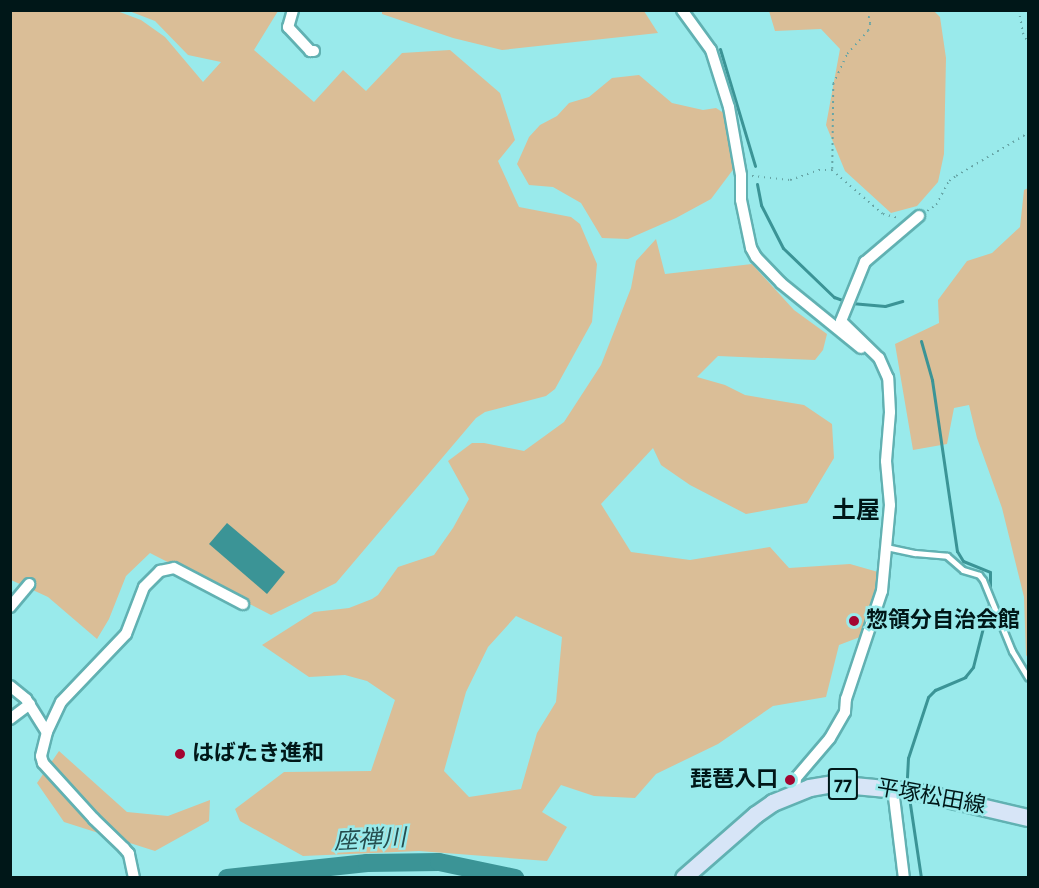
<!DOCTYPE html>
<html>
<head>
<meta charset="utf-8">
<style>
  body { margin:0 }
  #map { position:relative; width:1039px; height:888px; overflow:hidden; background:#99eaeb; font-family:"Alegreya Sans","Noto Sans JP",sans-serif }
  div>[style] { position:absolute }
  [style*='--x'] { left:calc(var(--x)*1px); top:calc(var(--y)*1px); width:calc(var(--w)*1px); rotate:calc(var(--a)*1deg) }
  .green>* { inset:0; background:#dabe97 }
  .water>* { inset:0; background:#3b9496 }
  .stream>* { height:3px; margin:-1.5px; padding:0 1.5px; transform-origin:1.5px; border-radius:1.5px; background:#3b9496 }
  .river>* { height:18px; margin:-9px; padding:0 9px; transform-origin:9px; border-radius:9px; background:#3b9496 }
  .path>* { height:1.5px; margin-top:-0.75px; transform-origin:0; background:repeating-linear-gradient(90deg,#67a5a6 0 1.5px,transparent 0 6px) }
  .roads { filter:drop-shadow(2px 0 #61b1b2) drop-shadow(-2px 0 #61b1b2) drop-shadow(0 2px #61b1b2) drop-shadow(0 -2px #61b1b2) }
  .service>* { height:5px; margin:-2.5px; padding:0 2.5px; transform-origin:2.5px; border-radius:2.5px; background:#fff }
  .minor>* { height:10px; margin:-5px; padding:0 5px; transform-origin:5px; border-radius:5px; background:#fff }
  .primary>* { height:16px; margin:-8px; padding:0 8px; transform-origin:8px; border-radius:8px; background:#d7e5f7 }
  .dots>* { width:16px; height:16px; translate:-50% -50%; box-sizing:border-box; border:3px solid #99eaeb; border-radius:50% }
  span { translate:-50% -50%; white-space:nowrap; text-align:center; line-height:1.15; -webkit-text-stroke:5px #99eaeb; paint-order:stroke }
  .shield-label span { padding:2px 4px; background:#99eaeb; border:2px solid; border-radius:4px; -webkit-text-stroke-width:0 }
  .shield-label { font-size:21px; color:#001718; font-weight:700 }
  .poi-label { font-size:22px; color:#001718; font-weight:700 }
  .left { translate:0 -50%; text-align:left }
  .right { translate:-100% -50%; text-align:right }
  .street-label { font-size:22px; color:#001718 }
  .neighbourhood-label { font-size:24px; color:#001718; font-weight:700 }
  .water-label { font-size:24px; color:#254d4e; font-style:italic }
  .frame { position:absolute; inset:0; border:12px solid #001718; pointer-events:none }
</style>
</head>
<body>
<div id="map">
  <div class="green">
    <i style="clip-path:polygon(382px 10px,644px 11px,658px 33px,502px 50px,453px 38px,382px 14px)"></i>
    <i style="clip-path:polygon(11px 11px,117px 11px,141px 20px,165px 37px,203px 82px,221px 62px,188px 55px,155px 21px,129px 11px,278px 11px,254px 50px,314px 102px,343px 70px,366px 91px,402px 53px,450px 50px,500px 93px,515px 140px,498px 161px,519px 207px,571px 217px,580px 224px,597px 264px,592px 322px,555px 389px,546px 396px,485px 412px,476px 418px,336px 583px,271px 615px,150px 553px,126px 576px,109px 619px,97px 639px,48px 597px,11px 580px)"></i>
    <i style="clip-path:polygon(934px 11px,940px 17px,946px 58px,944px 154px,938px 182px,917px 206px,891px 213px,845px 171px,826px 125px,840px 49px,821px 29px,775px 31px,769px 11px)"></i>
    <i style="clip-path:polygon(639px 75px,672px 103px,703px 110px,716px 108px,730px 117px,738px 163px,711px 199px,676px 218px,628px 239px,602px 238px,581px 203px,553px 187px,529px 185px,517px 164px,529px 137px,540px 125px,557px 116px,569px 103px,589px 97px,612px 78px)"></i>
    <i style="clip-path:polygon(1028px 188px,1028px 658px,1026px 655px,1024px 597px,1002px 508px,977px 438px,969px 405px,954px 408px,947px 444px,913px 450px,895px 344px,939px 323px,938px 300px,967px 261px,992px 253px,1020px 227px,1024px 190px)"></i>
    <i style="clip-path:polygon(evenodd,656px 239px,665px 274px,752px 264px,794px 310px,827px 334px,823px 350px,815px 360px,718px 356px,697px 377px,725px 385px,745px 395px,804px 405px,832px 424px,834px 458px,807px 503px,746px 514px,690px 485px,661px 465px,653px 448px,601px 504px,631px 552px,690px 560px,770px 547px,789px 568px,850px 564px,885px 574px,860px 637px,839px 645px,826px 697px,773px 706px,718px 744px,656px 774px,635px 798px,594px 796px,561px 785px,542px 812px,567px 827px,547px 861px,419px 851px,303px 856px,240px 821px,235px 809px,284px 772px,371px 771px,395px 700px,367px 681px,345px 675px,309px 677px,262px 645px,314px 612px,349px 608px,372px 599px,378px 595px,398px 567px,434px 555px,453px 528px,469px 499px,448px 461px,472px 443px,484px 443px,524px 451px,564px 422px,601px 365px,631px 288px,636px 261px,656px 239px,516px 616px,562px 637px,556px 702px,537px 733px,521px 789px,469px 797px,444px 771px,466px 692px,488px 647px,516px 616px)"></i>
    <i style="clip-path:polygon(59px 751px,127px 812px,168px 816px,210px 800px,209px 821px,155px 851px,64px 822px,37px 783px)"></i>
  </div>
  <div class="water">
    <i style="clip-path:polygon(227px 523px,285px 572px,267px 594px,209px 544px)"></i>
  </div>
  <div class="stream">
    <i style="--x:720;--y:49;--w:122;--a:73.3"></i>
    <i style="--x:757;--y:184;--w:21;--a:79"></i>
    <i style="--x:761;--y:205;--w:48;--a:62.9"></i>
    <i style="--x:783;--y:248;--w:71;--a:43.9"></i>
    <i style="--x:834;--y:297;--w:12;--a:20"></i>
    <i style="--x:851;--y:303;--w:34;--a:5"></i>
    <i style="--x:885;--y:306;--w:18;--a:-16"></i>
    <i style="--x:921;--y:341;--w:41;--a:74.2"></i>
    <i style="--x:932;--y:380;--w:173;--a:81.7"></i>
    <i style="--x:957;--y:551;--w:12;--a:59"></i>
    <i style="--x:963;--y:561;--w:29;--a:22"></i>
    <i style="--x:990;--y:572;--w:21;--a:90"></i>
    <i style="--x:907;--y:777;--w:19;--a:-87"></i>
    <i style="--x:908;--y:758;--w:64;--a:-71.8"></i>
    <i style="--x:928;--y:697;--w:10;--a:-45"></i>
    <i style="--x:935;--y:690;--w:33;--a:-23"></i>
    <i style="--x:965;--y:677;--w:13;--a:-51"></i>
    <i style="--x:973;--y:667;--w:69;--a:-75.8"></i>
    <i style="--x:910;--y:804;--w:75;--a:81.5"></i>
  </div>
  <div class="river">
    <i style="--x:227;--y:878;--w:141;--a:-6.1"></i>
    <i style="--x:367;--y:863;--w:72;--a:-0.8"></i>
    <i style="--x:439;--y:862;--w:78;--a:11.9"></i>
  </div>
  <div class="path">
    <i style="--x:1019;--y:10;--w:23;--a:80"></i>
    <i style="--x:1023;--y:33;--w:10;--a:61"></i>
    <i style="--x:832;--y:169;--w:85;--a:-89.3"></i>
    <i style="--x:833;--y:84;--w:33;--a:-65"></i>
    <i style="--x:847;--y:54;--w:31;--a:-48"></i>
    <i style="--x:868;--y:31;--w:7;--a:-74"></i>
    <i style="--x:870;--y:24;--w:14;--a:-102"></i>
    <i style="--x:752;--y:176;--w:38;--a:6"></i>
    <i style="--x:790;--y:180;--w:31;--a:-19"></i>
    <i style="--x:819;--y:170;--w:13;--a:0"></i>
    <i style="--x:832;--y:170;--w:67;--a:40.8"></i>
    <i style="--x:883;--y:214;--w:16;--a:14"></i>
    <i style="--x:927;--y:211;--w:11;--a:-34"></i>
    <i style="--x:936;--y:205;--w:27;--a:-62"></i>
    <i style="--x:949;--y:181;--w:9;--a:-36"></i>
    <i style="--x:956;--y:176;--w:84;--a:-30.8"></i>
  </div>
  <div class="roads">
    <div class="service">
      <i style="--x:886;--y:547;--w:30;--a:12"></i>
      <i style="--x:915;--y:553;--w:32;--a:5"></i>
      <i style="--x:947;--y:556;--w:21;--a:41"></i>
      <i style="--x:963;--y:570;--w:17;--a:17"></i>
      <i style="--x:979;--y:575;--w:6;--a:51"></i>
      <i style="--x:983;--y:580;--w:77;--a:67.8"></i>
      <i style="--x:1012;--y:651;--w:31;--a:59"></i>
    </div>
    <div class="minor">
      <i style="--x:293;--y:10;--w:18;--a:106"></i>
      <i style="--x:288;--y:27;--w:33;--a:47"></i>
      <i style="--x:310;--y:51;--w:4;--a:0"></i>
      <i style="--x:682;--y:10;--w:49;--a:54.1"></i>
      <i style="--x:711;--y:50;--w:60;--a:72.5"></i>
      <i style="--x:729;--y:107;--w:69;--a:80"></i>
      <i style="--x:741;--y:175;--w:25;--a:90"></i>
      <i style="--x:741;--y:200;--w:49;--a:78.2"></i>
      <i style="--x:751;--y:248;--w:10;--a:61"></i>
      <i style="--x:756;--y:257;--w:36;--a:46"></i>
      <i style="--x:781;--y:283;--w:103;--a:39.1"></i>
      <i style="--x:10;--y:607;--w:30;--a:-50"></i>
      <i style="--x:10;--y:686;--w:21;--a:39"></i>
      <i style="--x:26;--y:699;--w:39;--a:58"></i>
      <i style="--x:10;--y:719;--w:25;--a:-37"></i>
      <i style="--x:893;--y:789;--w:90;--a:83"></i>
      <i style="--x:795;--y:792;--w:14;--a:-86"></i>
      <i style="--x:796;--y:778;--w:52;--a:-49.6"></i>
      <i style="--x:830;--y:738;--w:30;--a:-60"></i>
      <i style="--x:845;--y:712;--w:13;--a:-86"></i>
      <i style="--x:846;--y:699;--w:114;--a:-71.6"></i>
      <i style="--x:882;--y:591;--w:86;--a:-84.7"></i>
      <i style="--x:890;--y:505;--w:44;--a:-95.2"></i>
      <i style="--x:886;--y:461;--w:49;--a:-85.3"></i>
      <i style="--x:890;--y:412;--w:34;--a:-93"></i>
      <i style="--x:888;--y:378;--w:22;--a:-114"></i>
      <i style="--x:879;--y:358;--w:53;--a:-135.8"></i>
      <i style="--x:841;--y:321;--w:64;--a:-67.9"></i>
      <i style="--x:865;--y:262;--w:71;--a:-40.4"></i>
      <i style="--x:134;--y:878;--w:25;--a:-102"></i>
      <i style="--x:129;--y:854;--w:8;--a:-130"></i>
      <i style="--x:124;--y:848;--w:42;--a:-136"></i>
      <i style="--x:94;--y:819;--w:76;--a:-132.3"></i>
      <i style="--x:43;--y:763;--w:7;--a:-106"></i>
      <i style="--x:41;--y:756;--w:25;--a:-76"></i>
      <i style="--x:47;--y:732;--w:33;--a:-65"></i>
      <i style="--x:61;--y:702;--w:94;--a:-46.3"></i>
      <i style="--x:126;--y:634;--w:50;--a:-69"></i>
      <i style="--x:144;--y:587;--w:23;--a:-45"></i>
      <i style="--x:160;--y:571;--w:14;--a:-12"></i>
      <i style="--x:174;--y:568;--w:78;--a:27.6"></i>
    </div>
    <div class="primary">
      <i style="--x:684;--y:878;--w:96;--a:-41.2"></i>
      <i style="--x:756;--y:815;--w:21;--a:-35"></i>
      <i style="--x:773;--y:803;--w:40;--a:-22"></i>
      <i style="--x:810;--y:788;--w:23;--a:-10"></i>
      <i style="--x:833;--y:784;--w:84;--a:5.4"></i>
      <i style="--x:917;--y:792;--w:114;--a:13.2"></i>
    </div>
  </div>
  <div class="dots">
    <i style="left:854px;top:621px;background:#a30531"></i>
    <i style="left:180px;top:754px;background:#a30531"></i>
    <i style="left:790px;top:780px;background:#a30531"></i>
  </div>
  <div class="shield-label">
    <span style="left:843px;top:784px">77</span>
  </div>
  <div class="poi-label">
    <span class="left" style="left:866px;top:621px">惣領分自治会館</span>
    <span class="left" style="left:192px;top:754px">はばたき進和</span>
    <span class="right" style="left:778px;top:780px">琵琶入口</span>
  </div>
  <div class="street-label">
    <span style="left:931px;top:797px;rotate:10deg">平塚松田線</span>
  </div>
  <div class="neighbourhood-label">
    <span style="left:856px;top:512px">土屋</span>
  </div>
  <div class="water-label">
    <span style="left:370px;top:841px;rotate:-3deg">座禅川</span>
  </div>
  <div class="frame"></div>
</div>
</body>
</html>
